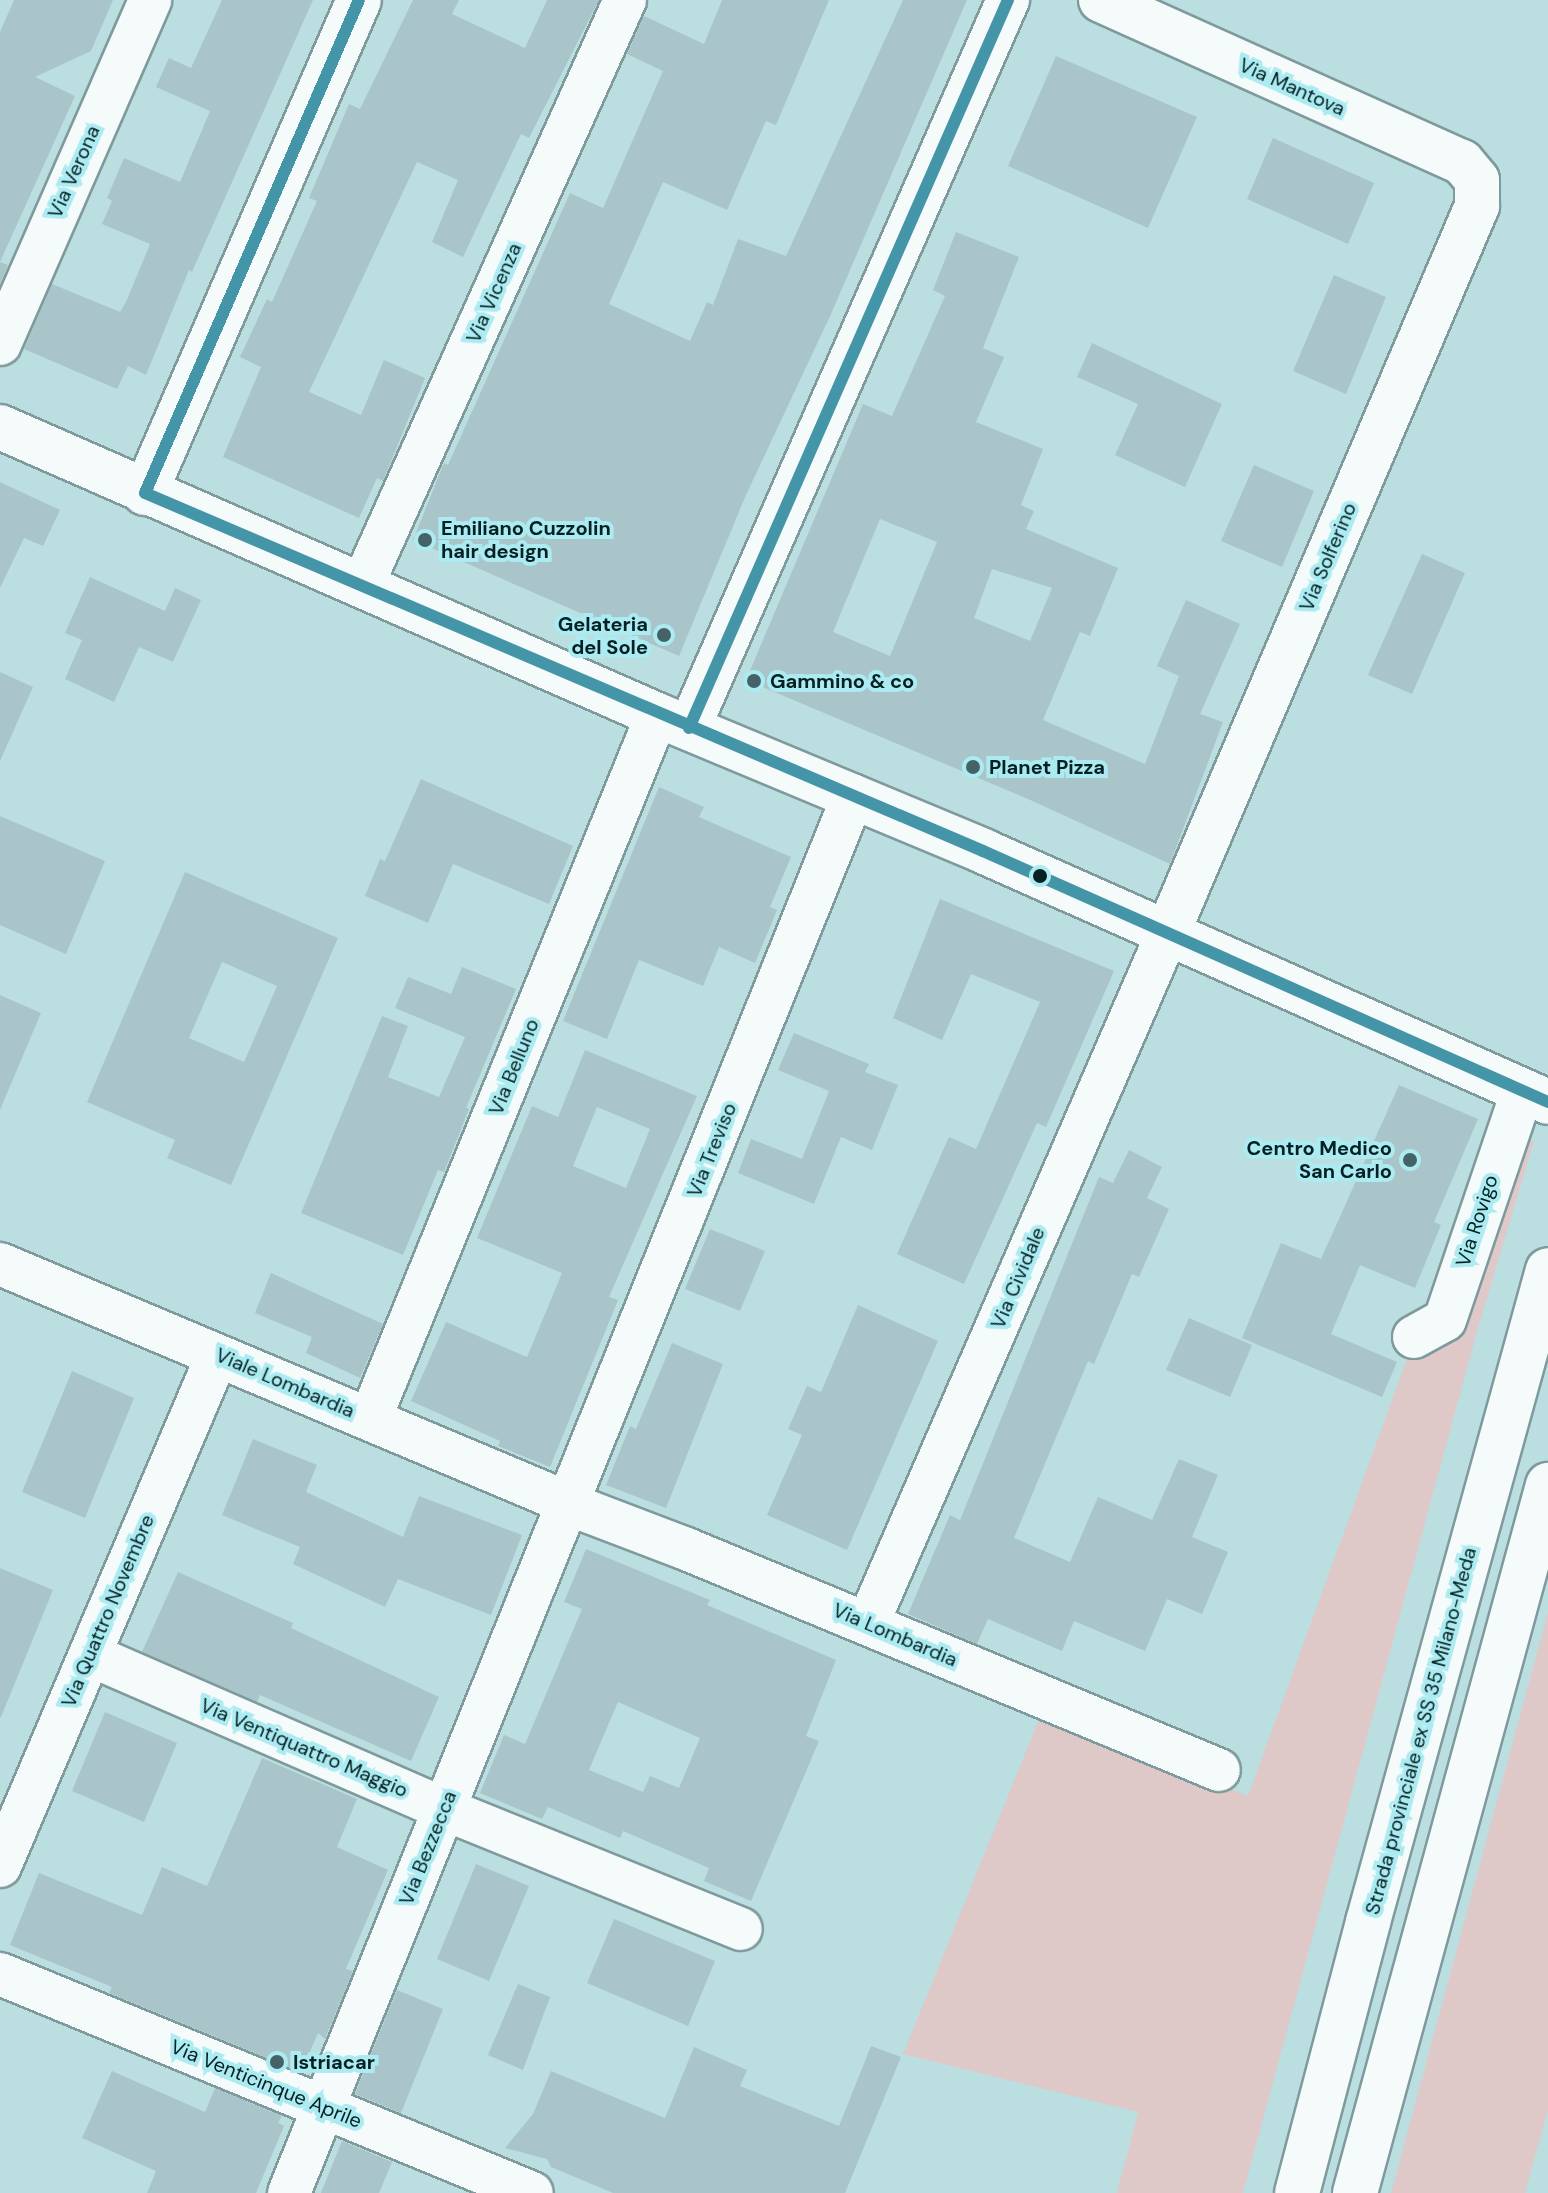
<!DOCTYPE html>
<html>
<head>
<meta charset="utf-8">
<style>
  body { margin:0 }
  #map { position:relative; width:1548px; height:2193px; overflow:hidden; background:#bbdee1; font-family:"DM Sans",sans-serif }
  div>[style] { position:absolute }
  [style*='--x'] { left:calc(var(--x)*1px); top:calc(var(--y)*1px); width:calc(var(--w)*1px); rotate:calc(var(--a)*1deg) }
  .green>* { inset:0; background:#dec8c8 }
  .building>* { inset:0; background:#aac5c9 }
  .roads { filter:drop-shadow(2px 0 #7e9a9c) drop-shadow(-2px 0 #7e9a9c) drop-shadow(0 2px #7e9a9c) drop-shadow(0 -2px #7e9a9c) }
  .minor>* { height:42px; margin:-21px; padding:0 21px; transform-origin:21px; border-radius:21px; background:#f5fafa }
  .tertiary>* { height:44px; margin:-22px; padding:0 22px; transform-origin:22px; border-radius:22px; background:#f5fafa }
  .trunk>* { height:44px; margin:-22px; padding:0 22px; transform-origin:22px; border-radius:22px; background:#f5fafa }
  .bus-1>* { height:12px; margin:-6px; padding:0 6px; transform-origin:6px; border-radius:6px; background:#4595a9 }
  .dots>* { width:22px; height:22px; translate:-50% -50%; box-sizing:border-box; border:4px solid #abebf1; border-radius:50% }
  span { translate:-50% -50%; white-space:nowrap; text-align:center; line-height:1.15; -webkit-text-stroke:8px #abebf1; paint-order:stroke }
  .street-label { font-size:20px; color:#062123 }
  .poi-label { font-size:20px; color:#062123; font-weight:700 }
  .left { translate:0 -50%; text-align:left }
  .right { translate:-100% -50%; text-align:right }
</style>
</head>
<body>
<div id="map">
  <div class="green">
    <i style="clip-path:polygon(1519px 1135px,1534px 1141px,1476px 1335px,1243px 2193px,1117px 2193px,1138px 2112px,903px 2054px,1042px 1712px,1248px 1796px,1408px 1356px)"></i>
    <i style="clip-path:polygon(1548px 1612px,1548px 2110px,1525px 2193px,1391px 2193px)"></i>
  </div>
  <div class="building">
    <i style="clip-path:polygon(14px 0,113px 0,91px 51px,35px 77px,75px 96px,0 262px,8px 265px,0 284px,0 32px)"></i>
    <i style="clip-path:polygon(222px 0,313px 0,192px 272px,189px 270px,146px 375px,128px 366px,117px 389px,24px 349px,52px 284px,120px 312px,126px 302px,150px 244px,102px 224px,112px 201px,107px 198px,124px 158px,180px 182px,210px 111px,156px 87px,169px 58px,191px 68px)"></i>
    <i style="clip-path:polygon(413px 0,459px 0,452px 14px,525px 48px,547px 0,599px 0,529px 138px,521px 134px,463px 257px,432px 242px,458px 180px,417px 162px,309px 392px,361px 415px,384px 360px,425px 378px,383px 481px,377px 478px,359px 518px,223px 457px,261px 367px,240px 357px,267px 299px,272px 302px,317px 201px,309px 198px,349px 104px,360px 109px)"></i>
    <i style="clip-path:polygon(722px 0,829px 0,776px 125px,766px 121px,727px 210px,663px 182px,609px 304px,690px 341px,707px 302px,713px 305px,738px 239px,786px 256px,903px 0,967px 0,831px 314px,746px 495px,679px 656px,413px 540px,444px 463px,448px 465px,570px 193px,603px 208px,663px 71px,627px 54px,644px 16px,704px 44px)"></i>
    <i style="clip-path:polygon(1056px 56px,1197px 117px,1148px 228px,1008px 166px)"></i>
    <i style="clip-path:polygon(1273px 138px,1374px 183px,1348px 244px,1247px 199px)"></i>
    <i style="clip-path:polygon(evenodd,956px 232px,1019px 257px,983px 348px,1004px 357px,976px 422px,1043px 449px,1021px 505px,1034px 511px,1026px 529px,1118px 568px,1090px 636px,1080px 632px,1043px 720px,1145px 764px,1179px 676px,1157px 666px,1186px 600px,1240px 624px,1200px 714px,1223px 722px,1170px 864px,1028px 799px,746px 680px,863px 404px,892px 416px,945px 296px,933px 290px,956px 232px,880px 519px,937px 542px,890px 656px,833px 632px,880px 519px,956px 232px,992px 569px,1052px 588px,1030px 641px,974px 618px,992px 569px)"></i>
    <i style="clip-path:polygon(1334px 275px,1386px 297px,1346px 394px,1293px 371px)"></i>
    <i style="clip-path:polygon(1092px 343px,1222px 404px,1185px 487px,1115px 455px,1138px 404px,1077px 377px)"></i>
    <i style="clip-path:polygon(1254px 465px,1314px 491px,1282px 567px,1221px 541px)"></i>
    <i style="clip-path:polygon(0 482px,60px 510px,43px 546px,24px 538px,0 588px)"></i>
    <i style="clip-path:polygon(1422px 554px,1465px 573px,1412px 694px,1368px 675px)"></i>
    <i style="clip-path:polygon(90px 577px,165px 611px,175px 588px,201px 600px,173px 662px,139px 647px,114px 702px,65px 679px,82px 640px,65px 633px)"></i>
    <i style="clip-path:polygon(0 672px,33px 687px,0 761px)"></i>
    <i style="clip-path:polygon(421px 779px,573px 846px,549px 904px,453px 864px,428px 923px,365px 896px,380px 859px,385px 861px)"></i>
    <i style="clip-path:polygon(659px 787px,704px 807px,699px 817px,791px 857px,770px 907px,777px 910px,755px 963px,719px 947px,703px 986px,639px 960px,607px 1039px,563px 1021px)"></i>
    <i style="clip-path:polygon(0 816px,105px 861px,66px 954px,0 925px)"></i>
    <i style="clip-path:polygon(evenodd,185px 872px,338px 938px,231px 1185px,167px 1158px,175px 1140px,87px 1102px,185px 872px,222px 962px,277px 986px,244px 1062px,189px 1038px,222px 962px)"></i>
    <i style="clip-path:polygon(940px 899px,1114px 971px,1046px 1127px,1037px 1123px,964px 1284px,897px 1254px,949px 1137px,976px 1149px,1040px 1002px,971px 974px,942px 1040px,893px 1018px)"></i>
    <i style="clip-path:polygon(462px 967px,516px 989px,466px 1108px,469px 1109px,444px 1172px,438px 1170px,403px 1255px,301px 1213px,382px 1016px,408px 1026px,388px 1077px,439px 1097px,465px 1037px,395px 1008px,408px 977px,451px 994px)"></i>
    <i style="clip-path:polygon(0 995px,41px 1013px,0 1110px)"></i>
    <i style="clip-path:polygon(794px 1033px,869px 1064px,865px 1072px,898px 1085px,872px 1150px,841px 1137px,814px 1204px,738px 1173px,751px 1139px,802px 1159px,829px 1091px,778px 1070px)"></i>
    <i style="clip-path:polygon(evenodd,585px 1050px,697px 1096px,609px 1297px,618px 1300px,550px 1467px,498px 1446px,500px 1441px,411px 1401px,446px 1322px,527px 1357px,562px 1273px,477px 1238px,532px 1106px,558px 1117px,585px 1050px,597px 1107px,650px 1129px,626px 1188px,573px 1166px,597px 1107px)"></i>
    <i style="clip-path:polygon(1399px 1085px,1478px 1119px,1434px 1222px,1441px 1225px,1415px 1288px,1360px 1265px,1331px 1334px,1397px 1362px,1382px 1397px,1242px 1338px,1281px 1243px,1321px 1259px)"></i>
    <i style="clip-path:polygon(1129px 1150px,1162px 1167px,1147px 1198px,1169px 1209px,1139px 1277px,1132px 1274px,1094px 1364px,1088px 1361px,1014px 1538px,1070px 1562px,1098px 1497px,1152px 1520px,1179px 1459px,1218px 1475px,1192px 1537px,1228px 1552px,1202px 1614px,1167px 1599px,1145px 1651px,1074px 1621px,1062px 1651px,988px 1619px,977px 1644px,908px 1614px,950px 1515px,960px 1520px,1099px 1177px,1113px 1183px)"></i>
    <i style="clip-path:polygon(710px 1229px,765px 1251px,740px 1311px,685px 1289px)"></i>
    <i style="clip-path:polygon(271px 1273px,383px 1324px,360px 1378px,306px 1353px,312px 1337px,255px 1313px)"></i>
    <i style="clip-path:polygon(858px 1305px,938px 1341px,847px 1550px,767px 1515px,802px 1435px,788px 1429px,807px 1386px,821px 1392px)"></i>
    <i style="clip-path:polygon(1189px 1318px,1252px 1345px,1230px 1397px,1166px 1370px)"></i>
    <i style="clip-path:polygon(672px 1343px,723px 1364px,666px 1508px,606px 1485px,630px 1426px,636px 1429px)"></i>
    <i style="clip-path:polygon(72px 1371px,134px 1398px,85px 1518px,22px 1492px)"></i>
    <i style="clip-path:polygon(253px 1439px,317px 1465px,306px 1492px,403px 1537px,419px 1496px,522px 1535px,491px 1615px,398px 1579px,385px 1607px,293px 1564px,300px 1547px,222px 1515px)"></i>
    <i style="clip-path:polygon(evenodd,586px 1549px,710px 1600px,707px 1605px,836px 1660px,806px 1736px,819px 1741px,751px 1901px,704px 1881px,709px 1868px,623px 1831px,620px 1838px,548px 1807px,542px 1819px,480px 1793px,504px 1735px,525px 1744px,582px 1609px,564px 1602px,586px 1549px,618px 1702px,700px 1738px,679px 1788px,650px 1776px,643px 1792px,589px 1770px,618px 1702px)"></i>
    <i style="clip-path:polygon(0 1568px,53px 1590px,1px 1717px,0 1717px)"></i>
    <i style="clip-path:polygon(178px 1572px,293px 1623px,291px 1628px,439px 1697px,411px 1761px,260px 1695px,257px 1702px,142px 1652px)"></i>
    <i style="clip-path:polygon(105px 1712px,177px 1743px,144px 1822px,72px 1791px)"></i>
    <i style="clip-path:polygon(262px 1758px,357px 1799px,337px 1847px,388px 1870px,346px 1969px,353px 1971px,325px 2039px,318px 2033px,301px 2072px,109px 1993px,112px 1987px,10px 1945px,39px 1873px,142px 1915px,162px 1867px,207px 1886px)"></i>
    <i style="clip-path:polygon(476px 1864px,529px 1886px,489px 1981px,437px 1959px)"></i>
    <i style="clip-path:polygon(614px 1919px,715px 1961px,688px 2026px,587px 1983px)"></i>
    <i style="clip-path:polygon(518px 1984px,550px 1997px,523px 2070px,488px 2055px)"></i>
    <i style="clip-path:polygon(397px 1990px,443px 2009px,401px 2113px,355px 2094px)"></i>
    <i style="clip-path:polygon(871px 2046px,901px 2057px,845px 2193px,613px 2193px,551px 2167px,547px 2159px,505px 2148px,533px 2114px,551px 2071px,665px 2118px,694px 2047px,747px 2070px,740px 2086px,839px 2126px)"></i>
    <i style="clip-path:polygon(112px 2071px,205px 2112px,215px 2088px,282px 2116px,278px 2123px,284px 2126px,256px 2193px,147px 2193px,156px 2171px,82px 2138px)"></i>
    <i style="clip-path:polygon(342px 2141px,392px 2162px,379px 2193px,321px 2193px)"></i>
  </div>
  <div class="roads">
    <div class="minor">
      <i style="--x:0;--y:344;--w:375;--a:-66.4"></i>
      <i style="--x:362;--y:586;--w:642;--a:-65.83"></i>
      <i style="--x:689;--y:728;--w:795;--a:-66.34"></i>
      <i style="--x:0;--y:1264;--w:637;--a:22.82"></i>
      <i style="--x:587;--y:1511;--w:104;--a:20.9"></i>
      <i style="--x:684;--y:1548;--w:579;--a:22.54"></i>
      <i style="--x:1414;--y:1337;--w:35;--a:-29"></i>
      <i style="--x:1445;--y:1320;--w:243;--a:-71.3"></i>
      <i style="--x:370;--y:1419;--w:760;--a:-67.82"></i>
      <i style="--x:868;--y:1623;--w:753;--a:-66.53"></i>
      <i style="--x:90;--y:1655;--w:386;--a:23.5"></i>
      <i style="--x:444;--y:1809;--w:320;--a:22"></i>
      <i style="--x:0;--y:1866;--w:554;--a:-66.95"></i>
      <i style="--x:0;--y:1974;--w:575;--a:22.37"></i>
      <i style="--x:289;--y:2193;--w:1507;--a:-68.01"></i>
    </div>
    <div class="tertiary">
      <i style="--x:1101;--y:0;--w:396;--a:24.2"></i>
      <i style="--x:1462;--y:162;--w:23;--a:50"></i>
      <i style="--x:1477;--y:180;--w:26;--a:90"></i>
      <i style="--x:1477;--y:206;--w:789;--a:113.06"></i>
      <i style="--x:0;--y:427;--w:717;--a:23.67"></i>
      <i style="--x:657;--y:715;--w:353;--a:22.6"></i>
      <i style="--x:983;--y:851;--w:618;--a:23.95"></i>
      <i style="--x:145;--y:493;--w:537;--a:-66.54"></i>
    </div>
    <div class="trunk">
      <i style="--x:1297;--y:2193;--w:280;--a:-75.3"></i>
      <i style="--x:1368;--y:1922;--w:676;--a:-74.57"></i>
      <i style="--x:1355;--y:2193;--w:734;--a:-74.75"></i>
    </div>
  </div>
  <div class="bus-1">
    <i style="--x:359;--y:0;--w:537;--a:113.46"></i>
    <i style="--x:145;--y:493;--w:911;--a:23.13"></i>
    <i style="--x:983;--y:851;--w:618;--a:23.95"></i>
    <i style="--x:689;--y:728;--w:795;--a:-66.34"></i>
  </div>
  <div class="dots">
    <i style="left:425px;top:540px;background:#456366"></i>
    <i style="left:664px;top:635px;background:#456366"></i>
    <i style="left:754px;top:681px;background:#456366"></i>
    <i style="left:973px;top:767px;background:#456366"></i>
    <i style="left:1040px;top:876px;background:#062123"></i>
    <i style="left:1410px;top:1160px;background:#456366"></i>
    <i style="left:277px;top:2062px;background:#456366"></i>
  </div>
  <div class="street-label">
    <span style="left:1292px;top:87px;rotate:24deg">Via Mantova</span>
    <span style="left:74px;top:172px;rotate:-66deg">Via Verona</span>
    <span style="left:494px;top:293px;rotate:-66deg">Via Vicenza</span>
    <span style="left:1328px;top:557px;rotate:-67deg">Via Solferino</span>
    <span style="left:514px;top:1067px;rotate:-68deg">Via Belluno</span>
    <span style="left:712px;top:1150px;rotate:-68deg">Via Treviso</span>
    <span style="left:1477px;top:1221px;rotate:-72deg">Via Rovigo</span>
    <span style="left:1018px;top:1278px;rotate:-67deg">Via Cividale</span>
    <span style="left:285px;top:1383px;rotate:23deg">Viale Lombardia</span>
    <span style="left:108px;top:1611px;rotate:-67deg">Via Quattro Novembre</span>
    <span style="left:895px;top:1635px;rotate:23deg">Via Lombardia</span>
    <span style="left:1421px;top:1731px;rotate:-75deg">Strada provinciale ex SS 35 Milano-Meda</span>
    <span style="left:304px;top:1748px;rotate:23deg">Via Ventiquattro Maggio</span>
    <span style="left:428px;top:1848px;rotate:-68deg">Via Bezzecca</span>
    <span style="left:266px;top:2084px;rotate:22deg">Via Venticinque Aprile</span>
  </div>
  <div class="poi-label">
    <span class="left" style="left:441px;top:540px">Emiliano Cuzzolin<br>hair design</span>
    <span class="right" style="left:648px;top:636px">Gelateria<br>del Sole</span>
    <span class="left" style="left:770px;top:681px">Gammino &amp; co</span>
    <span class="left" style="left:989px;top:767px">Planet Pizza</span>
    <span class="right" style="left:1392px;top:1160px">Centro Medico<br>San Carlo</span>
    <span class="left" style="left:293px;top:2062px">Istriacar</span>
  </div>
</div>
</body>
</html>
